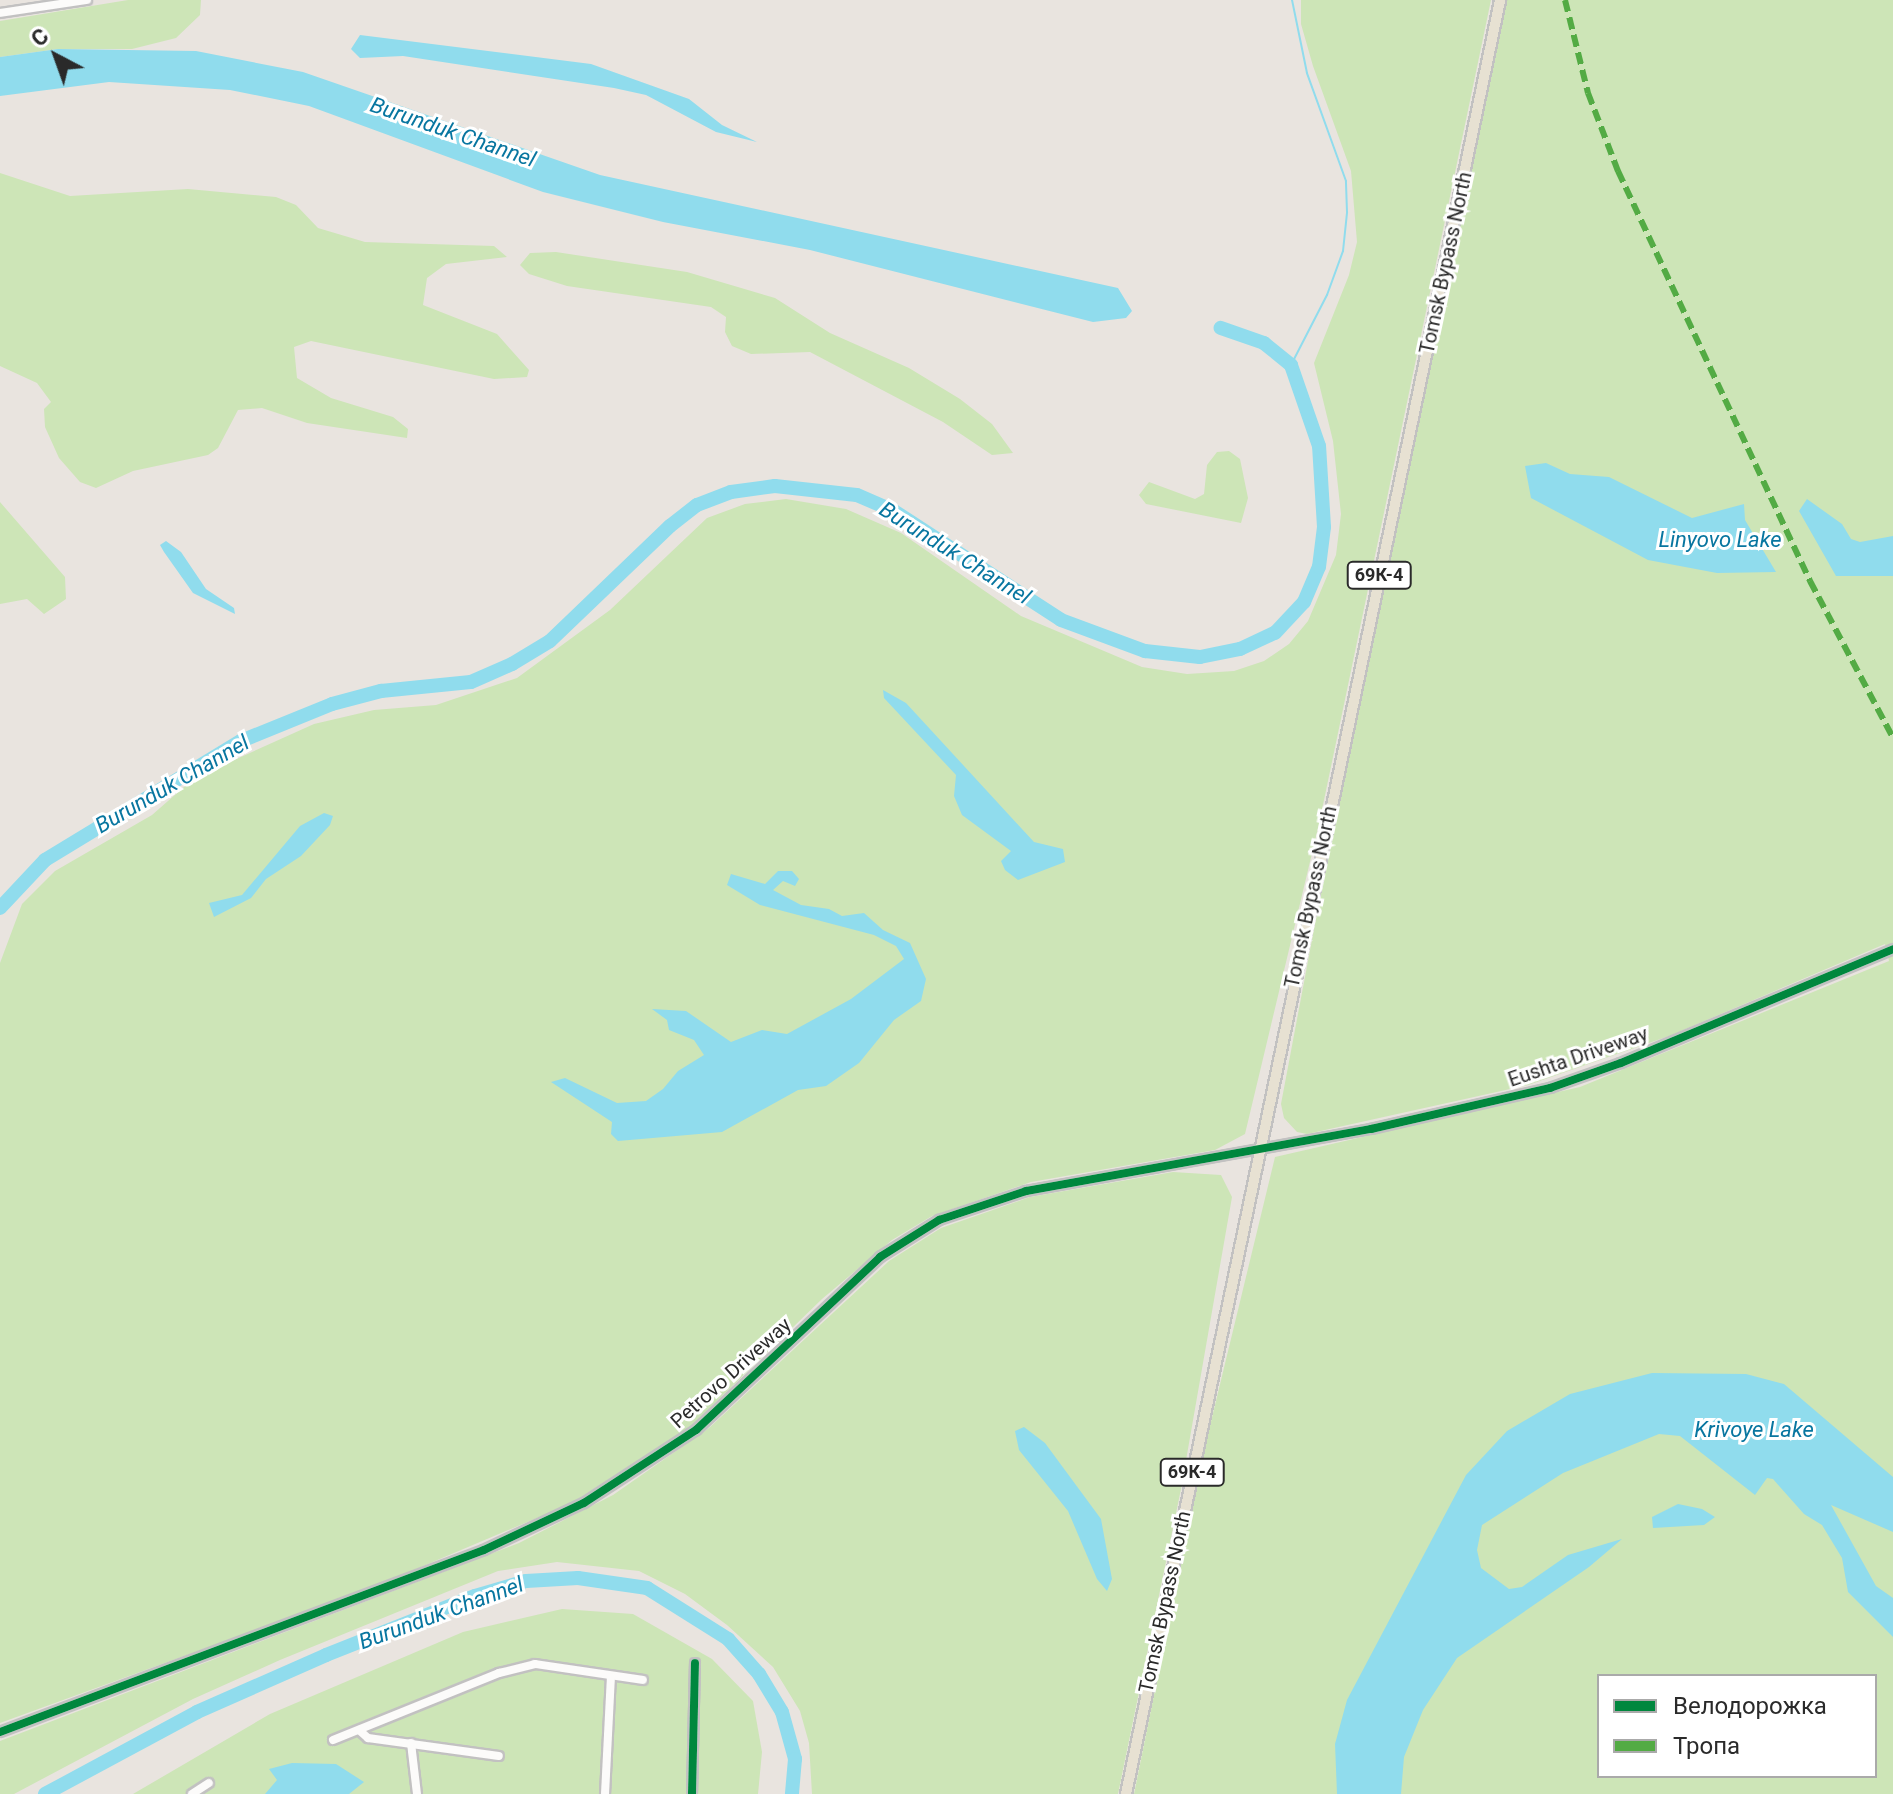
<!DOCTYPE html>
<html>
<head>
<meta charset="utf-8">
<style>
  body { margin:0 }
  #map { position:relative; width:1893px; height:1794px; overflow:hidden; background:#e9e4df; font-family:Roboto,sans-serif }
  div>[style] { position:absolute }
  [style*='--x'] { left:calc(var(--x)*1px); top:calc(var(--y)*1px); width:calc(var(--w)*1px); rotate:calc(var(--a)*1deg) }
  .green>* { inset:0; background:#cde5b7 }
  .water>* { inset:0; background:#90dced }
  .stream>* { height:2px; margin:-1px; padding:0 1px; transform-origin:1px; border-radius:1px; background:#90dced }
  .river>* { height:14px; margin:-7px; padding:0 7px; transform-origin:7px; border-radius:7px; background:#90dced }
  .roads { filter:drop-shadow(2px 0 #c2c1c1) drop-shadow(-2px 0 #c2c1c1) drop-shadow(0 2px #c2c1c1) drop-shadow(0 -2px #c2c1c1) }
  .minor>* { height:8px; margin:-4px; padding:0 4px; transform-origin:4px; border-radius:4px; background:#fcfbfa }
  .major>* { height:10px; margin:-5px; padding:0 5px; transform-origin:5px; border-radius:5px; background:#e7e1d2 }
  .quiet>* { height:6px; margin-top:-3px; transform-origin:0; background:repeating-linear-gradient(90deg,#53ab44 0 12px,transparent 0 18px) }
  .cycleway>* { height:8px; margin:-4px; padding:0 4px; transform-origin:4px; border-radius:4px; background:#00873e }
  span { translate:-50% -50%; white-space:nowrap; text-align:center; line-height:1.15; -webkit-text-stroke:6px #fff; paint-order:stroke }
  .shield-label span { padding:2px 6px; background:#fff; border:2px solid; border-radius:6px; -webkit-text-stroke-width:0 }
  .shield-label { font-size:18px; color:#2a2a2a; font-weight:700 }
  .street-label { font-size:20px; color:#2a2a2a }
  .water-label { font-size:22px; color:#0876a0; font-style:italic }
  .legend { position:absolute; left:1597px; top:1674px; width:280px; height:104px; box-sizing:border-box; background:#fff; border:2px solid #aaa; margin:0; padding:10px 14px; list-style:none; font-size:24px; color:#2a2a2a }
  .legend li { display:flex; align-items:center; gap:16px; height:40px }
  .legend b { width:40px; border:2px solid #aaa }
  .north { position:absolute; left:16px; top:16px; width:80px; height:80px; -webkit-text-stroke:6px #fff; paint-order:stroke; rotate:319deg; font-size:22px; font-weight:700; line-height:32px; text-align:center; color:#2a2a2a }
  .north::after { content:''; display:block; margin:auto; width:28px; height:36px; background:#2a2a2a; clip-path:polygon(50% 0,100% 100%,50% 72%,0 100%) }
</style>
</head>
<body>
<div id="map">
  <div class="green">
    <i style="clip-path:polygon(128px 0,201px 0,200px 15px,176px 38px,132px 49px,58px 49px,0 57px,0 21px)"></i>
    <i style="clip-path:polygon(1301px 0,1491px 0,1319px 824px,1245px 1134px,1215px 1150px,1031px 1182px,932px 1216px,892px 1240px,822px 1299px,690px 1427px,570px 1504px,376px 1586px,0 1723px,0 963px,22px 904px,55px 871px,152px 815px,184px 787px,223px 765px,314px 724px,374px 710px,436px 705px,517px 678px,610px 610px,707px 518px,745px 504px,786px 499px,846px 509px,901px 533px,1021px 616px,1142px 667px,1187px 674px,1234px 671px,1264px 661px,1289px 644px,1308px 621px,1336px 555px,1341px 514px,1333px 441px,1314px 363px,1349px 275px,1357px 242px,1351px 171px,1313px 66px,1301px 24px)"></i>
    <i style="clip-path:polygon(evenodd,1507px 0,1893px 0,1893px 1794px,1134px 1794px,1200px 1467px,1275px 1157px,1580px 1087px,1889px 961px,1885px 944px,1669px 1036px,1528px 1085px,1307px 1134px,1297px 1132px,1284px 1118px,1281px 1104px,1335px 818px,1507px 0,1599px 1676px,1875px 1676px,1875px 1776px,1599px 1776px,1599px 1676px)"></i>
    <i style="clip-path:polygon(0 173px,70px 196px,188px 189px,276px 197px,296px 205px,318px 228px,365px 242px,494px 246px,507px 257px,446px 264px,427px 278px,423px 305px,497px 334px,529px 370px,527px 377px,494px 379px,311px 341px,294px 347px,297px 378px,331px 398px,393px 417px,408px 429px,407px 438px,307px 423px,262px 408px,238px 410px,218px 448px,208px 455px,133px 471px,96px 488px,80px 482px,59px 458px,45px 427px,44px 409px,51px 402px,37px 383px,0 366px)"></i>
    <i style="clip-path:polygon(556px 252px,687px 272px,775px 298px,830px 333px,909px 368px,960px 399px,992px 424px,1013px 453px,992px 455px,943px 422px,810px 352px,751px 354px,732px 346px,725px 332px,726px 317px,711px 307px,567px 286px,529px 274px,520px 265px,530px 253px)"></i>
    <i style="clip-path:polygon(1229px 451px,1240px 459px,1248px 498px,1241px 523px,1146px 504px,1139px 495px,1149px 482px,1195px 499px,1204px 494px,1207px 465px,1217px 452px)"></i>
    <i style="clip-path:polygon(0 502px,65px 577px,66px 599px,44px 614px,27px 599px,0 604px)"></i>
    <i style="clip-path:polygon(1173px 1172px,1221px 1175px,1232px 1197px,1181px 1489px,1118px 1794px,812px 1794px,809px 1743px,800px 1711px,773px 1667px,727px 1625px,685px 1594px,639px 1571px,557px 1562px,498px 1571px,280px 1660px,193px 1699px,14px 1794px,0 1794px,0 1741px,519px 1543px,613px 1495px,709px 1428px,889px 1261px,941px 1228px,1030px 1197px)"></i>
    <i style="clip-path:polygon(562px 1609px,633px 1614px,712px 1659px,753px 1701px,762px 1752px,758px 1794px,133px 1794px,270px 1714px,463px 1632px)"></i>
  </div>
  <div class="water">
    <i style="clip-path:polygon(360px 35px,591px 64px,689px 99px,722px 125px,757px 142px,716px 132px,646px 95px,614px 88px,403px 56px,360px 58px,351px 49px)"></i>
    <i style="clip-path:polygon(58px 49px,196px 51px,303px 72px,600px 175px,1118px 288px,1132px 311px,1126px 318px,1093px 322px,810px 250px,663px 222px,543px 192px,309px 106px,230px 90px,109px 82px,0 96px,0 57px)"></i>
    <i style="clip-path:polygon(1546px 463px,1570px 474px,1609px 477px,1692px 518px,1744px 504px,1745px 520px,1776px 572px,1717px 573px,1648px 560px,1531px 498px,1525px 466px)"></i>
    <i style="clip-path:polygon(1807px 499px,1842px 524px,1851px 539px,1860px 542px,1893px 536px,1893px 576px,1836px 576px,1799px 511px)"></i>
    <i style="clip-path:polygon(166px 541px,181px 552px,206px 589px,234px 608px,235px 614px,193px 593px,164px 552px,160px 545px)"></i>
    <i style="clip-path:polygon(883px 690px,906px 703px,1034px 842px,1063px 849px,1065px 862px,1018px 880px,1005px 870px,1001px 861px,1011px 851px,962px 815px,954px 796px,956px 775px,884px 698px)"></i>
    <i style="clip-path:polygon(324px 813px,333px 816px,330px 825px,301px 856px,266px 879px,251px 898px,214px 917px,209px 903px,242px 895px,300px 826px)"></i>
    <i style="clip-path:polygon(778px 871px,792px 871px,799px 879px,795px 886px,783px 881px,773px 890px,801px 905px,829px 909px,842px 916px,864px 913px,883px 930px,910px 943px,926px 979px,921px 1001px,894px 1020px,859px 1063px,826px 1086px,798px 1090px,722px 1132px,618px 1141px,611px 1134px,612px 1122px,551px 1082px,565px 1078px,617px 1103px,646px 1101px,663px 1089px,678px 1071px,704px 1055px,694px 1040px,669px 1030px,667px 1020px,652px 1009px,686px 1011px,731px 1042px,762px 1030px,787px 1034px,851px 999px,904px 959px,896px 946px,874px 935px,760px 905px,727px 885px,731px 874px,765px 884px)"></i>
    <i style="clip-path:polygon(1652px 1373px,1746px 1374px,1784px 1384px,1893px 1477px,1893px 1532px,1831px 1505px,1876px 1586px,1893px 1598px,1893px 1637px,1848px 1592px,1842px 1558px,1822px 1525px,1804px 1514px,1773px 1479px,1767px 1478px,1755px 1495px,1680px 1436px,1659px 1434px,1563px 1473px,1482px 1525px,1477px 1550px,1481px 1568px,1509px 1589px,1522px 1587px,1568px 1555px,1622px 1539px,1589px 1567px,1457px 1658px,1423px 1710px,1404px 1757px,1401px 1794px,1337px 1794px,1335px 1744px,1347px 1700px,1466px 1475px,1507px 1431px,1570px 1394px)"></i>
    <i style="clip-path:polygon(1024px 1427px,1045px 1443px,1101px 1519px,1112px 1579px,1107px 1591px,1097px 1579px,1068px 1511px,1019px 1450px,1015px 1431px)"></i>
    <i style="clip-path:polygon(1678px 1504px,1702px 1509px,1715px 1517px,1704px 1525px,1653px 1528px,1652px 1517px)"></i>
    <i style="clip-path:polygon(292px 1763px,336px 1764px,364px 1782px,349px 1794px,265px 1794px,277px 1780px,269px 1769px)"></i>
  </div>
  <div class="stream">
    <i style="--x:1291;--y:365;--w:79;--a:-62.8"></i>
    <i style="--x:1327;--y:295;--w:47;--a:-70"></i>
    <i style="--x:1343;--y:251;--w:39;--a:-84"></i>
    <i style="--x:1347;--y:212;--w:31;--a:-92"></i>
    <i style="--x:1346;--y:181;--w:115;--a:-109.9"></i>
    <i style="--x:1307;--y:73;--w:75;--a:-101.6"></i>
  </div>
  <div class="river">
    <i style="--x:0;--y:908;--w:66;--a:-46.8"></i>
    <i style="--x:45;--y:860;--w:229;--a:-31.3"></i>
    <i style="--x:241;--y:741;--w:98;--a:-22.1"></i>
    <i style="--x:332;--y:704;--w:51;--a:-14.9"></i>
    <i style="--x:381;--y:691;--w:90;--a:-5.7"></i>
    <i style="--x:471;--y:682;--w:45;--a:-23.7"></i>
    <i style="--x:512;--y:664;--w:44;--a:-31.2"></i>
    <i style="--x:550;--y:641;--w:166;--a:-43.8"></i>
    <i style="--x:670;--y:526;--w:34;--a:-38"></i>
    <i style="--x:697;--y:505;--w:36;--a:-21"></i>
    <i style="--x:731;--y:492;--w:44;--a:-7.8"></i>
    <i style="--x:775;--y:486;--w:82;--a:6.3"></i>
    <i style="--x:857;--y:495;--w:40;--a:23.4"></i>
    <i style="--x:894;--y:511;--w:199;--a:33.1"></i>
    <i style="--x:1061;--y:620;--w:90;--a:20.3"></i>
    <i style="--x:1145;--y:651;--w:55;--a:6.2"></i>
    <i style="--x:1200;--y:657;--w:41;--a:-11.3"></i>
    <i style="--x:1240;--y:649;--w:38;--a:-25"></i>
    <i style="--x:1275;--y:633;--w:42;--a:-46.9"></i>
    <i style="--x:1304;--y:602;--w:38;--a:-67"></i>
    <i style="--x:1319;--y:567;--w:40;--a:-82.9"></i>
    <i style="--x:1324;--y:527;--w:81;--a:-93.5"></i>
    <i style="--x:1319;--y:446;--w:86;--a:-109.1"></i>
    <i style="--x:1291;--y:365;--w:35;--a:-141"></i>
    <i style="--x:1264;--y:343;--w:46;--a:-160.8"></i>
    <i style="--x:45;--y:1794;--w:173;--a:-28.3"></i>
    <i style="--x:197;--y:1712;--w:141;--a:-23.8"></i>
    <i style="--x:326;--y:1655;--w:160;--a:-21.6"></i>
    <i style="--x:475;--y:1596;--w:53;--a:-16.4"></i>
    <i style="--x:526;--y:1581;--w:52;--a:-3.3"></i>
    <i style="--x:578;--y:1578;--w:70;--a:8.2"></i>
    <i style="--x:647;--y:1588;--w:96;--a:32.2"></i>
    <i style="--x:728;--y:1639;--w:47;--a:48.5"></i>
    <i style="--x:759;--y:1674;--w:44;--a:58.8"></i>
    <i style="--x:782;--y:1712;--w:49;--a:74.5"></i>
    <i style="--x:795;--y:1759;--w:35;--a:95"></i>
  </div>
  <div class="roads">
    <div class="minor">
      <i style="--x:0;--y:13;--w:88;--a:-8.5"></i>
      <i style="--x:359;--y:1730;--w:12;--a:42"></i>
      <i style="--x:368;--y:1738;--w:132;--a:7.8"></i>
      <i style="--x:0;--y:1732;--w:517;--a:-20.61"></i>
      <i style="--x:484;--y:1550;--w:110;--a:-25.2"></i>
      <i style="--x:584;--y:1503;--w:134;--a:-33.1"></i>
      <i style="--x:696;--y:1430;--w:253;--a:-43.2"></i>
      <i style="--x:880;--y:1257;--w:70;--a:-32.1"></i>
      <i style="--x:939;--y:1220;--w:92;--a:-18.4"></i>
      <i style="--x:1026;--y:1191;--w:351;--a:-10.2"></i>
      <i style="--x:1371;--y:1129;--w:184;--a:-12.9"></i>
      <i style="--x:1550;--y:1088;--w:75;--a:-19.4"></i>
      <i style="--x:1621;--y:1063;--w:295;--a:-22.7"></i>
      <i style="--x:333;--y:1740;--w:179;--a:-22"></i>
      <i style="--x:499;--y:1673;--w:37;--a:-14"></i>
      <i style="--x:535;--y:1664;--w:109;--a:8.4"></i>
      <i style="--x:411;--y:1743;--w:51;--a:83.3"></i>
      <i style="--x:192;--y:1794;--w:20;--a:-33"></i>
      <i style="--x:605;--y:1794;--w:117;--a:-87.1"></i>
      <i style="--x:692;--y:1794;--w:131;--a:-88.7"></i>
    </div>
    <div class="major">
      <i style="--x:1126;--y:1794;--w:1833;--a:-78.22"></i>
    </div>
  </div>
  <div class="quiet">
    <i style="--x:1565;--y:0;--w:96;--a:76.1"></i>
    <i style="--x:1588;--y:93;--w:84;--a:69"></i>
    <i style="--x:1618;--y:171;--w:453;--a:64.9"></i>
    <i style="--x:1810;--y:581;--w:178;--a:62.1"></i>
  </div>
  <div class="cycleway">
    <i style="--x:0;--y:1732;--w:517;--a:-20.61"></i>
    <i style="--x:484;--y:1550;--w:110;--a:-25.2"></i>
    <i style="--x:584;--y:1503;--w:134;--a:-33.1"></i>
    <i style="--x:696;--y:1430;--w:253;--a:-43.2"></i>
    <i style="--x:880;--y:1257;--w:70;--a:-32.1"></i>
    <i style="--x:939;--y:1220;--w:92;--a:-18.4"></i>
    <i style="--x:1026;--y:1191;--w:351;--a:-10.2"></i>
    <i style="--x:1371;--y:1129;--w:184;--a:-12.9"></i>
    <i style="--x:1550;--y:1088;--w:75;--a:-19.4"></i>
    <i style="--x:1621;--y:1063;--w:295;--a:-22.7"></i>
    <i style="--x:692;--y:1794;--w:131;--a:-88.7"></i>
  </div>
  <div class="shield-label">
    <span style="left:1379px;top:575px">69К-4</span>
    <span style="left:1192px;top:1472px">69К-4</span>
  </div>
  <div class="street-label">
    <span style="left:1446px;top:263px;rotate:-78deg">Tomsk Bypass North</span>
    <span style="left:1311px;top:897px;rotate:-78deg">Tomsk Bypass North</span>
    <span style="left:1578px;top:1057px;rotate:-19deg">Eushta Driveway</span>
    <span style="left:731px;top:1373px;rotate:-42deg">Petrovo Driveway</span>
    <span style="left:1165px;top:1602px;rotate:-78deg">Tomsk Bypass North</span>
  </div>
  <div class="water-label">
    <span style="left:453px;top:132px;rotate:19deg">Burunduk Channel</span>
    <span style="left:1720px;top:540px">Linyovo Lake</span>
    <span style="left:955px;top:553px;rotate:32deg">Burunduk Channel</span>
    <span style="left:172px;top:784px;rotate:-30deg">Burunduk Channel</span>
    <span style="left:1754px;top:1430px">Krivoye Lake</span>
    <span style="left:441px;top:1613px;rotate:-20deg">Burunduk Channel</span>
  </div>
  <ul class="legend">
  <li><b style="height:10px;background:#00873e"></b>Велодорожка</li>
  <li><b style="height:10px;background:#53ab44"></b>Тропа</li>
  </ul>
  <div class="north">С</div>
</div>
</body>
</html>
